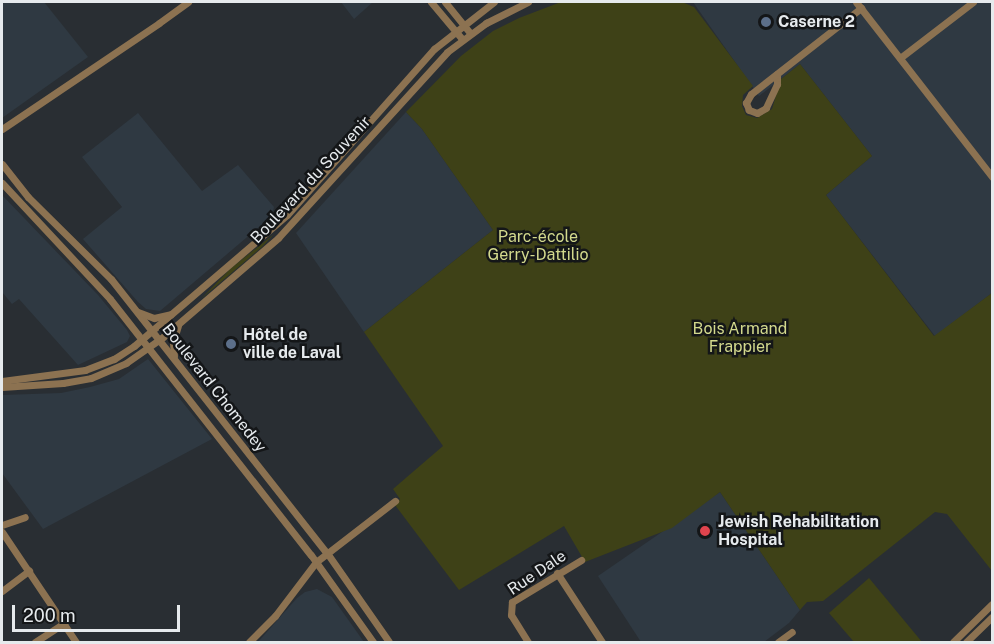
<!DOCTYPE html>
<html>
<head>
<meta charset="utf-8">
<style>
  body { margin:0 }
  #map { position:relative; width:994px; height:644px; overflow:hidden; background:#292e33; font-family:"Public Sans",sans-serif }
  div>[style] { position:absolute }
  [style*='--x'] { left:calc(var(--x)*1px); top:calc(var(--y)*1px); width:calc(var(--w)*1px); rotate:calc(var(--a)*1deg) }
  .built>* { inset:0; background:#2f3942 }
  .green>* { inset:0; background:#3e4117 }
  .minor>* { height:7px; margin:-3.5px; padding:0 3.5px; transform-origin:3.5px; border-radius:3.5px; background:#8c7251 }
  .dots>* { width:16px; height:16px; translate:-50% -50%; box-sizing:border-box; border:3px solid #141618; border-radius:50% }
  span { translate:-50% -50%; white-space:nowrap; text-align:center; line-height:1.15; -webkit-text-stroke:5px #141618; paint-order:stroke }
  .poi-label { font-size:16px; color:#e6eaed; font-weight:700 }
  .left { translate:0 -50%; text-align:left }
  .street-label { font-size:16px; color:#e6eaed }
  .park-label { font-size:16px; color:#d3d98d }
  .frame { position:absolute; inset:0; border:3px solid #e6eaed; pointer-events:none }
  .scale { position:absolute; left:12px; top:605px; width:168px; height:27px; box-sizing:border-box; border:3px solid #e6eaed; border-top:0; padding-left:8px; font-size:18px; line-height:21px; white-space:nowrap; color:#e6eaed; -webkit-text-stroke:4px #141618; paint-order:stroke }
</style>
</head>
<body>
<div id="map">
  <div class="built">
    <i style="clip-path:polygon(2px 2px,44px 2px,88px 57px,2px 118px)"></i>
    <i style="clip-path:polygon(341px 2px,373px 2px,354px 19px)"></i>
    <i style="clip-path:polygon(693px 2px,992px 2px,992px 293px,935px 336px,826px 195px,872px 156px,800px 64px,759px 96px)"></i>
    <i style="clip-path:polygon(406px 112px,422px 129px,493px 230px,364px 332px,296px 233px)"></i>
    <i style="clip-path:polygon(138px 113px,202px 191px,238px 165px,274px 207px,272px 216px,160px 311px,146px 309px,138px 302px,83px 239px,122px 207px,82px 157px)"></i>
    <i style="clip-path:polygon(2px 195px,98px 295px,127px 330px,130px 336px,127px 342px,78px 365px,19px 299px,12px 304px,2px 292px)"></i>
    <i style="clip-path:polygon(148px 359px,212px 439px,43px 529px,2px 473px,2px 395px,61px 393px,90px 387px,119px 379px)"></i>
    <i style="clip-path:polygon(720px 492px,800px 610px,789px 623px,764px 642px,641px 642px,598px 576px)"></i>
    <i style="clip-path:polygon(317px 589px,332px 597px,364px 642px,258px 642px,297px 598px,305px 592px)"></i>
  </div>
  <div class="green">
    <i style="clip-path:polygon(561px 2px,682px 2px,694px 7px,753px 86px,743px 95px,742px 106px,746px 115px,757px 118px,772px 109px,781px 79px,800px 64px,872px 156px,826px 195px,934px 336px,992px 293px,992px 571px,947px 514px,935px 512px,823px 601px,807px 602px,800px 610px,720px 492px,672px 528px,585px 562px,564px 526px,459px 590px,395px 505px,400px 499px,393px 489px,443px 446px,364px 332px,493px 230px,422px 129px,406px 112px,461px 56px,493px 31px,519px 18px)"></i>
    <i style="clip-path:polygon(274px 234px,262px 247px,201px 299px,230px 269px)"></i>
    <i style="clip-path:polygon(869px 578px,922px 642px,854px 642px,829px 613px)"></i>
  </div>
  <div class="minor">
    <i style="--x:431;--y:2;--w:48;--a:50"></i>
    <i style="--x:445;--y:2;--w:40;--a:51"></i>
    <i style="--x:856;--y:2;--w:222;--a:52.1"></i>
    <i style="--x:900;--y:58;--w:92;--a:-37.5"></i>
    <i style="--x:777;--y:74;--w:10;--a:90"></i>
    <i style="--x:777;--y:84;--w:26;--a:115"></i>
    <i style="--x:766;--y:108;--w:10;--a:151"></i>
    <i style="--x:757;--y:113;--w:9;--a:-159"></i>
    <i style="--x:749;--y:110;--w:8;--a:-113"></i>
    <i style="--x:746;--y:103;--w:10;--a:-61"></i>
    <i style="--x:751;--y:94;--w:140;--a:-38"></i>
    <i style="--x:2;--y:129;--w:189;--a:-34"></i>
    <i style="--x:159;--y:23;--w:36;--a:-36"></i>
    <i style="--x:2;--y:164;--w:42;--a:51.8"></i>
    <i style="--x:28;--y:197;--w:117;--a:44.7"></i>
    <i style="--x:111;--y:279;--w:349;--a:51.8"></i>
    <i style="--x:327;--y:553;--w:108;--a:55.1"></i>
    <i style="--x:2;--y:183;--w:158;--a:47"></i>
    <i style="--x:110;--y:299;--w:325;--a:51.9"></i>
    <i style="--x:311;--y:555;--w:107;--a:54.5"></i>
    <i style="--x:138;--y:312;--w:17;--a:21"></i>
    <i style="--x:154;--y:318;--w:17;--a:-13"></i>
    <i style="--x:174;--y:356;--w:14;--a:-94"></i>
    <i style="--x:173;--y:342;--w:17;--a:-73"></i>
    <i style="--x:2;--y:381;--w:84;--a:-7.5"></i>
    <i style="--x:85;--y:370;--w:31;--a:-21"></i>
    <i style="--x:114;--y:359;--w:24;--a:-33"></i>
    <i style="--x:134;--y:346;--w:201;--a:-40.6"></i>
    <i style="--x:287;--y:215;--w:222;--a:-48.5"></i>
    <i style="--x:434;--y:49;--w:76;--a:-38.1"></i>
    <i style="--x:2;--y:387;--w:61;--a:-3.8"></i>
    <i style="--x:63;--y:383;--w:28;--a:-10"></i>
    <i style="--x:91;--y:378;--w:38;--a:-23"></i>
    <i style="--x:126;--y:363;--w:45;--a:-35.1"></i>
    <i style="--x:163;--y:337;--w:152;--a:-40.7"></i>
    <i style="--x:278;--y:238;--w:251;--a:-47.7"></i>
    <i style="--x:447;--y:52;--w:49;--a:-36.6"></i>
    <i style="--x:486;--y:23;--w:47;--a:-26.6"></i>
    <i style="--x:2;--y:525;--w:24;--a:-19"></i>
    <i style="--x:2;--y:532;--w:133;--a:56.1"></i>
    <i style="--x:557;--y:573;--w:82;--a:56.9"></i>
    <i style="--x:2;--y:591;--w:34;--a:-37"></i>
    <i style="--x:35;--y:642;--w:35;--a:-33"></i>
    <i style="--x:249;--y:642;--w:37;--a:-45"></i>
    <i style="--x:275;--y:616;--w:68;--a:-52.8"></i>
    <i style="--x:316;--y:562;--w:100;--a:-37.7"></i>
    <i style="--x:528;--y:642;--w:32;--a:-122"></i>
    <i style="--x:511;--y:615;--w:13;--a:-86"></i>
    <i style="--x:512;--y:602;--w:81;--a:-31.3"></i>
    <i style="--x:778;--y:642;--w:17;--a:-36"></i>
    <i style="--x:953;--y:642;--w:54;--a:-44.3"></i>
    <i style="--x:966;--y:642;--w:36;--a:-44"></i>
  </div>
  <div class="dots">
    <i style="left:766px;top:22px;background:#5c6f8a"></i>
    <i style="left:231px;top:344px;background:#5c6f8a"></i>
    <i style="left:705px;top:531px;background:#e0444e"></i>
  </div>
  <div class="poi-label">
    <span class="left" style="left:778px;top:22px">Caserne 2</span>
    <span class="left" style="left:243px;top:344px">Hôtel de<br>ville de Laval</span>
    <span class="left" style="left:718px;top:531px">Jewish Rehabilitation<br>Hospital</span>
  </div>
  <div class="street-label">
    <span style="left:311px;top:180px;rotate:-47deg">Boulevard du Souvenir</span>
    <span style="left:214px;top:388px;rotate:52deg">Boulevard Chomedey</span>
    <span style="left:537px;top:573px;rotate:-34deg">Rue Dale</span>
  </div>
  <div class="park-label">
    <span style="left:538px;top:246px">Parc-école<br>Gerry-Dattilio</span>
    <span style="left:740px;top:338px">Bois Armand<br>Frappier</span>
  </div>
  <div class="frame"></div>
  <div class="scale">200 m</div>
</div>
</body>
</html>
